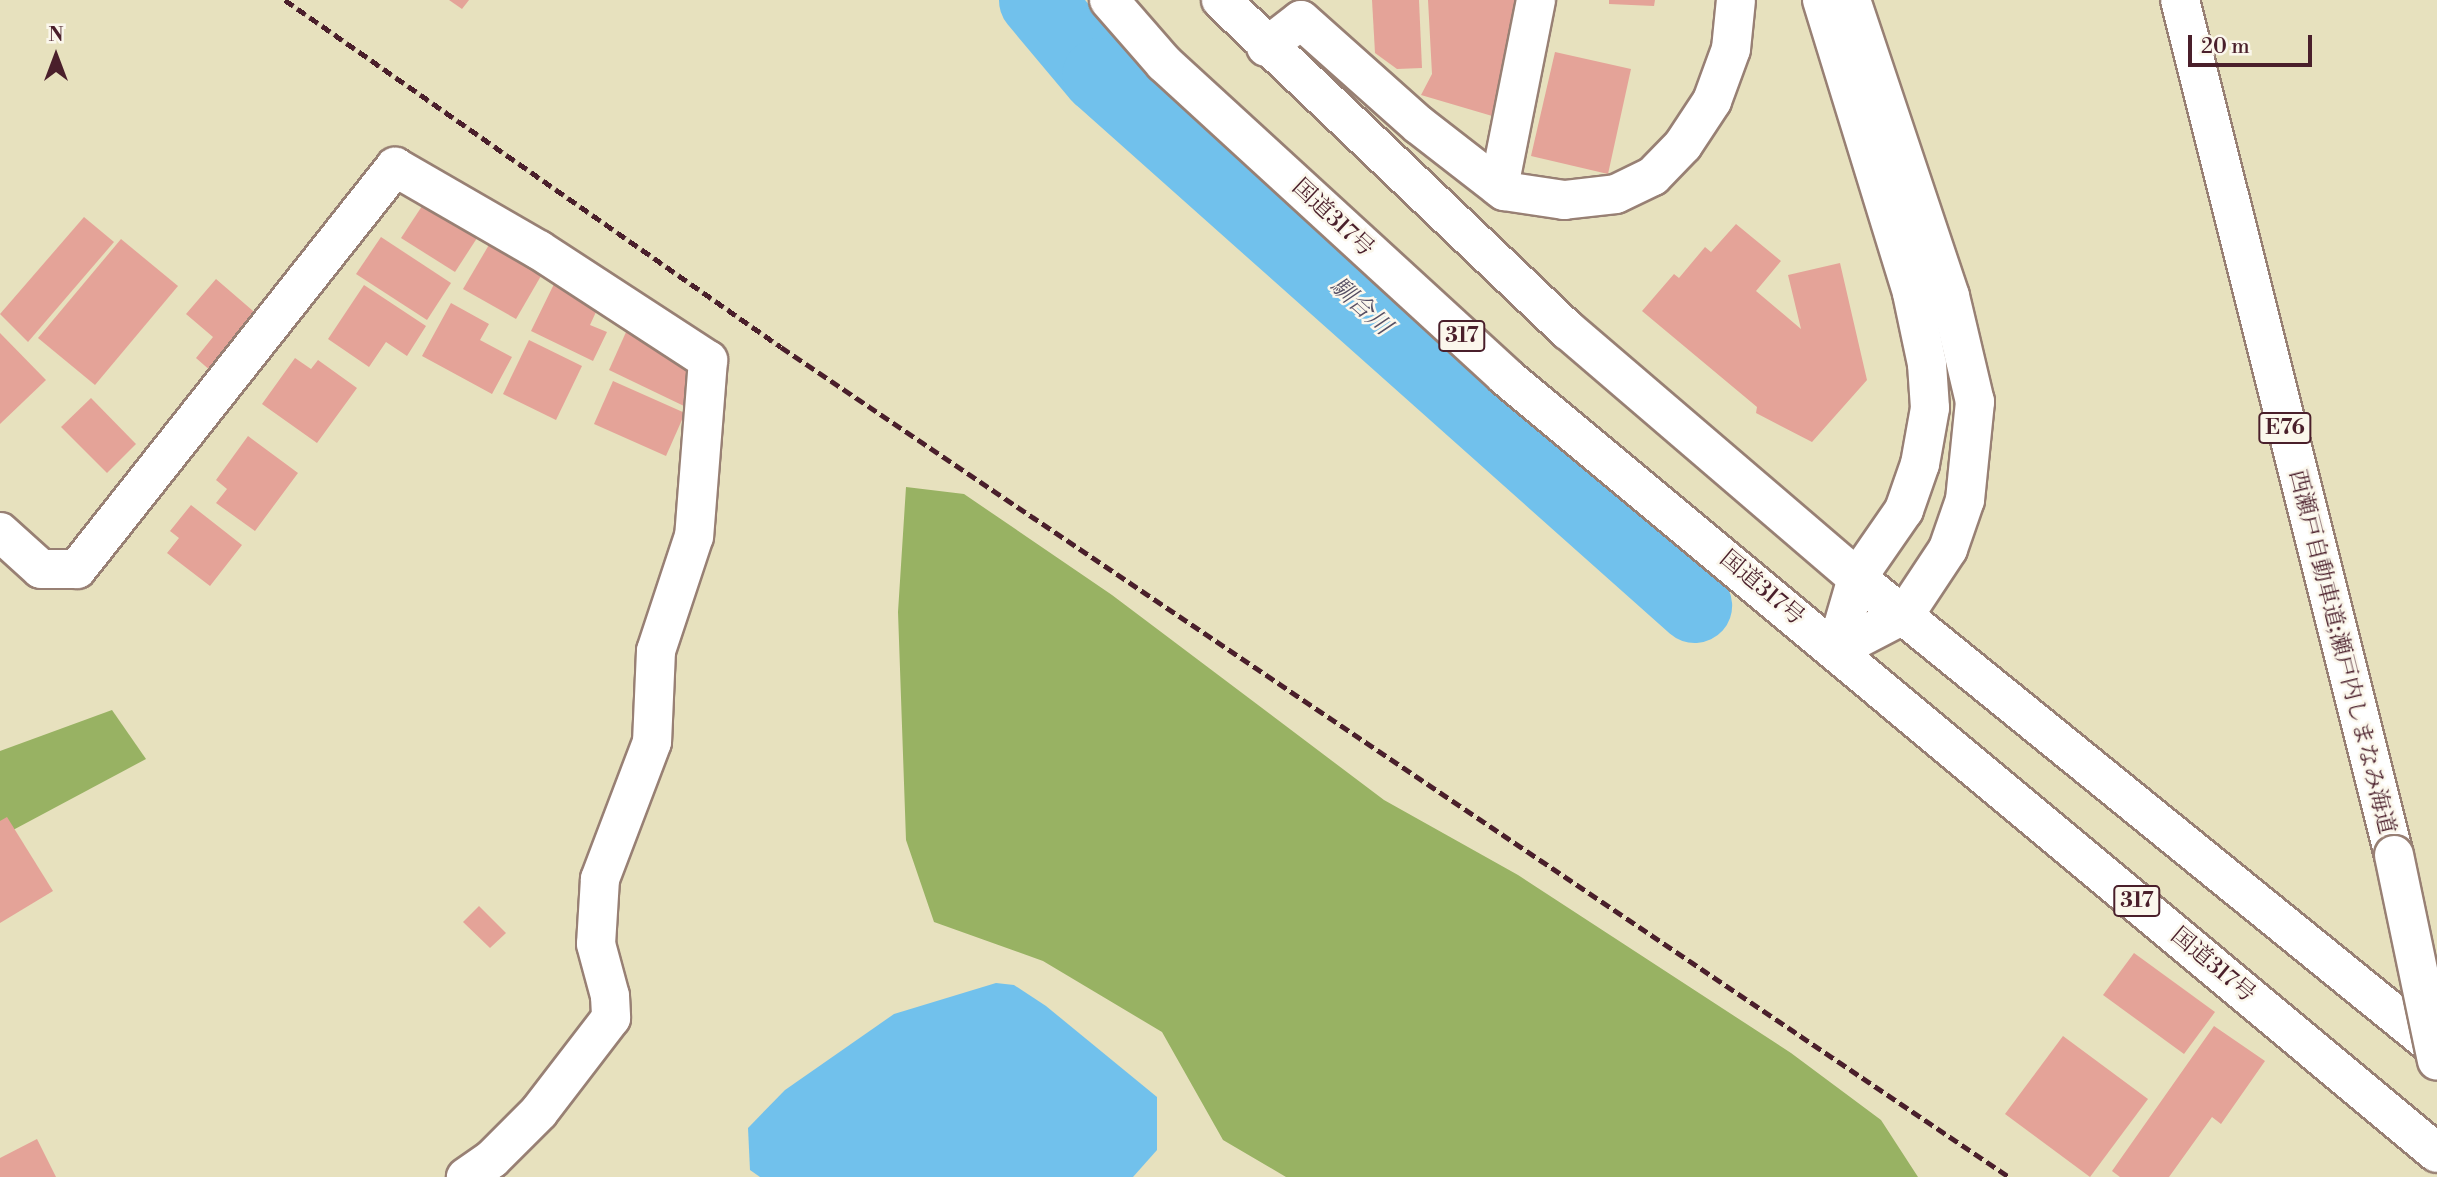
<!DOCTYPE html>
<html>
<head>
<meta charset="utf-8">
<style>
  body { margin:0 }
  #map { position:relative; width:2437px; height:1177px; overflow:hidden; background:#e7e1be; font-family:"Libre Bodoni","Noto Serif JP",serif }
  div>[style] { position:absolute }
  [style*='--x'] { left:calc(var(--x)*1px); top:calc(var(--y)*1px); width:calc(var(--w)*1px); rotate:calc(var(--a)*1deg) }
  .forest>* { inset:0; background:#98b263 }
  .water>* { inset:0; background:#71c1ec }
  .river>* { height:75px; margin:-37.5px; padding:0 37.5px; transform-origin:37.5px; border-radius:37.5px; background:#71c1ec }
  .building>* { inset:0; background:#e4a398 }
  .roads { filter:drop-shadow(2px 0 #988074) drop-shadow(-2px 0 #988074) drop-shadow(0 2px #988074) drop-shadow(0 -2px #988074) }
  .street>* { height:38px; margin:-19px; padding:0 19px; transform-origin:19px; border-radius:19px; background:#fff }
  .highway>* { height:38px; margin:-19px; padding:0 19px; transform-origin:19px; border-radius:19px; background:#fff }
  .rail>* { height:5px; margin-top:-2.5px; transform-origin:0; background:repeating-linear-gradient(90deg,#4a1f2b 0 10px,transparent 0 15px) }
  .bridges { filter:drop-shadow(2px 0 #988074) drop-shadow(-2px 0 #988074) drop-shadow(0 2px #988074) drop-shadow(0 -2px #988074) }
  .highway-bridge>* { height:38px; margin:-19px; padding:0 19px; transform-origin:19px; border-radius:19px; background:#fff }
  span { translate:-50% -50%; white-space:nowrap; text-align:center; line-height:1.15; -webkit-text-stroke:5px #fbf7ec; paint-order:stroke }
  .shield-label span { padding:2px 5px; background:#fbf7ec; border:2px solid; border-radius:5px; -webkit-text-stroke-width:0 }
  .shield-label { font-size:21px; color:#4a1f2b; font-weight:700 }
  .street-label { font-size:23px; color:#4a1f2b }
  .water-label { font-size:24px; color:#565065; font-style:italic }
  .north { position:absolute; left:21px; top:21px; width:70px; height:70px; -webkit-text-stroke:5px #fbf7ec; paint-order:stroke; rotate:0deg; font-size:19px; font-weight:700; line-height:28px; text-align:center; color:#4a1f2b }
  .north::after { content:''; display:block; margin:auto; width:24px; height:32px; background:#4a1f2b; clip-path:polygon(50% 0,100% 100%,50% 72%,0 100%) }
  .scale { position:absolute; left:2188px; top:35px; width:124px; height:32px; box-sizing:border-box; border:4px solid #4a1f2b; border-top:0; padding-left:9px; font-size:21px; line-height:24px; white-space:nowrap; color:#4a1f2b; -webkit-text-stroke:5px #fbf7ec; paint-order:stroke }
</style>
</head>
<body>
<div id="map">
  <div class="forest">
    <i style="clip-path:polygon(906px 487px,964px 494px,1112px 595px,1384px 800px,1518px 875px,1791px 1053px,1881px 1120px,1918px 1177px,1286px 1177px,1223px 1140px,1162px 1032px,1043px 961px,934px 922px,906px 840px,898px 612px)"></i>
    <i style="clip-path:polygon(112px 710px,146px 759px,0 837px,0 751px)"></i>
  </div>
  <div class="water">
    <i style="clip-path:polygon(996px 983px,1014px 985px,1046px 1006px,1157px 1097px,1157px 1150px,1133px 1177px,760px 1177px,750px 1170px,748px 1128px,785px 1090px,894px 1014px)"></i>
  </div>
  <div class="river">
    <i style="--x:1036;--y:0;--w:98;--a:50"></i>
    <i style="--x:1099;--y:75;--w:797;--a:41.69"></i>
  </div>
  <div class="building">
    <i style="clip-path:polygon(449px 0,469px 0,462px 9px)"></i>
    <i style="clip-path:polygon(1372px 0,1419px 0,1422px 68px,1397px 69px,1375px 53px)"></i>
    <i style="clip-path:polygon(1428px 0,1524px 0,1499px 118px,1421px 95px,1432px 74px)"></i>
    <i style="clip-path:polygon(1609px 0,1655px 0,1654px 6px,1609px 4px)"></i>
    <i style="clip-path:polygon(1555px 52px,1631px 69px,1608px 174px,1531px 156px)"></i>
    <i style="clip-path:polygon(426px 200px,479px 235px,455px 272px,401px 238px)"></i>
    <i style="clip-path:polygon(84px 217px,114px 242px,28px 342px,0 314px)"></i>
    <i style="clip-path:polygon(1736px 224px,1781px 261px,1756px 291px,1801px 329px,1788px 275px,1840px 263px,1867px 380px,1812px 442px,1756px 413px,1757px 407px,1642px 311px,1674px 274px,1679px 278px,1705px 247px,1711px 252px)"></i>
    <i style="clip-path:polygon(381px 237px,451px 283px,427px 320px,356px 274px)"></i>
    <i style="clip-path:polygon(493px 238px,545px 269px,516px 319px,463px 289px)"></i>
    <i style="clip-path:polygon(121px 239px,178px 286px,95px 385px,38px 338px)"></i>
    <i style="clip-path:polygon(216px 279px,259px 316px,212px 372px,196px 358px,213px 337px,186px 314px)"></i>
    <i style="clip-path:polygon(556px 280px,601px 301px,590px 325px,607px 332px,593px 361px,531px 331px)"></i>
    <i style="clip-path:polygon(364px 285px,426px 326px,407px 356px,386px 342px,369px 367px,328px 339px)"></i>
    <i style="clip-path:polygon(451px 303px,489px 324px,480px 340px,512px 357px,492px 394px,422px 356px)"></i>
    <i style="clip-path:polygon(631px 321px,701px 364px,684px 406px,609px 370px)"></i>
    <i style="clip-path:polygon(0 333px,46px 380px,0 424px)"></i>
    <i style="clip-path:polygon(529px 340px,582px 366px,556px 420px,503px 394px)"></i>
    <i style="clip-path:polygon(295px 358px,311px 369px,318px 360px,357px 388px,317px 443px,262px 404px)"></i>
    <i style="clip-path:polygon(613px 381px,685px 413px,666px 456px,594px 424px)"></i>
    <i style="clip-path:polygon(91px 398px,136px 444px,107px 473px,61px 427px)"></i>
    <i style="clip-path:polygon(248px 436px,298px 473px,255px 531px,216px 503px,227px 489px,216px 480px)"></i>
    <i style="clip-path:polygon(191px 505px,242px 545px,210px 586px,167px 553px,179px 538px,170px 531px)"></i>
    <i style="clip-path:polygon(7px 817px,53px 891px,0 923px,0 821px)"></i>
    <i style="clip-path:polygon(479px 906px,506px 933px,490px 948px,463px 922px)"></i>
    <i style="clip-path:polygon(2134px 953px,2215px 1012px,2184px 1054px,2103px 995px)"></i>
    <i style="clip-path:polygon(2214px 1026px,2265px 1061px,2221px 1124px,2212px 1117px,2169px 1177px,2120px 1177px,2112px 1171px)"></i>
    <i style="clip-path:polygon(2063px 1036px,2148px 1099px,2090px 1177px,2005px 1114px)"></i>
    <i style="clip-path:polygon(37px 1139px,56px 1177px,0 1177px,0 1158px)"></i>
  </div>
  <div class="roads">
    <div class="street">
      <i style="--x:1266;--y:47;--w:44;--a:-37.6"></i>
      <i style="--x:1301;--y:20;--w:158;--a:41.7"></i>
      <i style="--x:1419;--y:125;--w:108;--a:37.8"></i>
      <i style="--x:1504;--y:191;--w:61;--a:8.5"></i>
      <i style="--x:1564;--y:200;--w:52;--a:-6.6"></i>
      <i style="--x:1616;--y:194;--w:41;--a:-25.9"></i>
      <i style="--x:1653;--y:176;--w:43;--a:-45.9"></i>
      <i style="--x:1683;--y:145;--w:53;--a:-56.6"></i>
      <i style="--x:1712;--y:101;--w:55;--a:-69.9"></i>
      <i style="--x:1731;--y:49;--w:49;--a:-84.2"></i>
      <i style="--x:1499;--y:187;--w:191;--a:-78.8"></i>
      <i style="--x:0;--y:532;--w:55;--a:42.1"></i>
      <i style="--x:41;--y:569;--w:36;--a:0"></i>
      <i style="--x:77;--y:569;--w:513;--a:-51.65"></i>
      <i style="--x:395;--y:167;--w:166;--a:30"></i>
      <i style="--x:539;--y:250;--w:202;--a:33.1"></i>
      <i style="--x:708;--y:360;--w:177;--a:94.5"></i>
      <i style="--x:694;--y:536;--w:121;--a:108.3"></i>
      <i style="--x:656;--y:651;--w:91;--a:92.5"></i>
      <i style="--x:652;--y:742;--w:147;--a:110.8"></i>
      <i style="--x:600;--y:879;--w:65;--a:93.5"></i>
      <i style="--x:596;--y:944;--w:54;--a:74.9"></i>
      <i style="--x:610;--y:996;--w:22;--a:87"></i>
      <i style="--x:611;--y:1018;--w:118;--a:127.5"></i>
      <i style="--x:539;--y:1112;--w:66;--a:135"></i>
      <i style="--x:492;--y:1159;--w:32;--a:145"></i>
    </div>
    <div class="highway">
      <i style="--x:1109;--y:0;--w:84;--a:48.9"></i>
      <i style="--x:1164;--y:63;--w:463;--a:42.5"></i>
      <i style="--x:1505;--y:376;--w:1213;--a:39.82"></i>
      <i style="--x:1221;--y:0;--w:480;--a:43.6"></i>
      <i style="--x:1569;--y:331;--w:379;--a:40.6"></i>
      <i style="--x:1857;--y:578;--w:747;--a:39.08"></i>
      <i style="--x:1822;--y:0;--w:307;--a:72.9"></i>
      <i style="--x:1912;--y:293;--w:73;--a:78.1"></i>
      <i style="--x:1927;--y:364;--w:44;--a:86.1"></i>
      <i style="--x:1930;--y:408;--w:57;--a:100.1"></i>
      <i style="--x:1920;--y:464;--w:49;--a:109.2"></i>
      <i style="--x:1904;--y:510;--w:83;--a:124.7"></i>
      <i style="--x:1857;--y:578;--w:75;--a:106.3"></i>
      <i style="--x:2180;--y:0;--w:881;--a:75.95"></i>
      <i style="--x:1836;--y:650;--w:78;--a:-27.6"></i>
      <i style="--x:1905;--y:614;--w:78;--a:-56.5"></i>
      <i style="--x:1948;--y:549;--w:52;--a:-70.9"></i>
      <i style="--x:1965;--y:500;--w:99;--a:-84.2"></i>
      <i style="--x:1975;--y:402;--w:109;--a:-103.3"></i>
      <i style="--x:1950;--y:296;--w:312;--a:-108.5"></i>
    </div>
  </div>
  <div class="rail">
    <i style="--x:285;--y:0;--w:605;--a:34.98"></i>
    <i style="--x:781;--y:347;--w:1482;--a:34.05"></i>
  </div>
  <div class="bridges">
    <div class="highway-bridge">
      <i style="--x:2394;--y:855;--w:210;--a:78.2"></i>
    </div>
  </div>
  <div class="shield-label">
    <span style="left:1462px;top:336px">317</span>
    <span style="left:2285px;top:428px">E76</span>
    <span style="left:2137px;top:901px">317</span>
  </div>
  <div class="street-label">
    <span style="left:1333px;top:218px;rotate:43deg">国道317号</span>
    <span style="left:1762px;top:588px;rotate:40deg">国道317号</span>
    <span style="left:2342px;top:652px;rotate:76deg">西瀬戸自動車道;瀬戸内しまなみ海道</span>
    <span style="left:2213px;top:965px;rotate:40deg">国道317号</span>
  </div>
  <div class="water-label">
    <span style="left:1360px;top:307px;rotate:42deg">馴合川</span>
  </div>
  <div class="north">N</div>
  <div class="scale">20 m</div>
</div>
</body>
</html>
